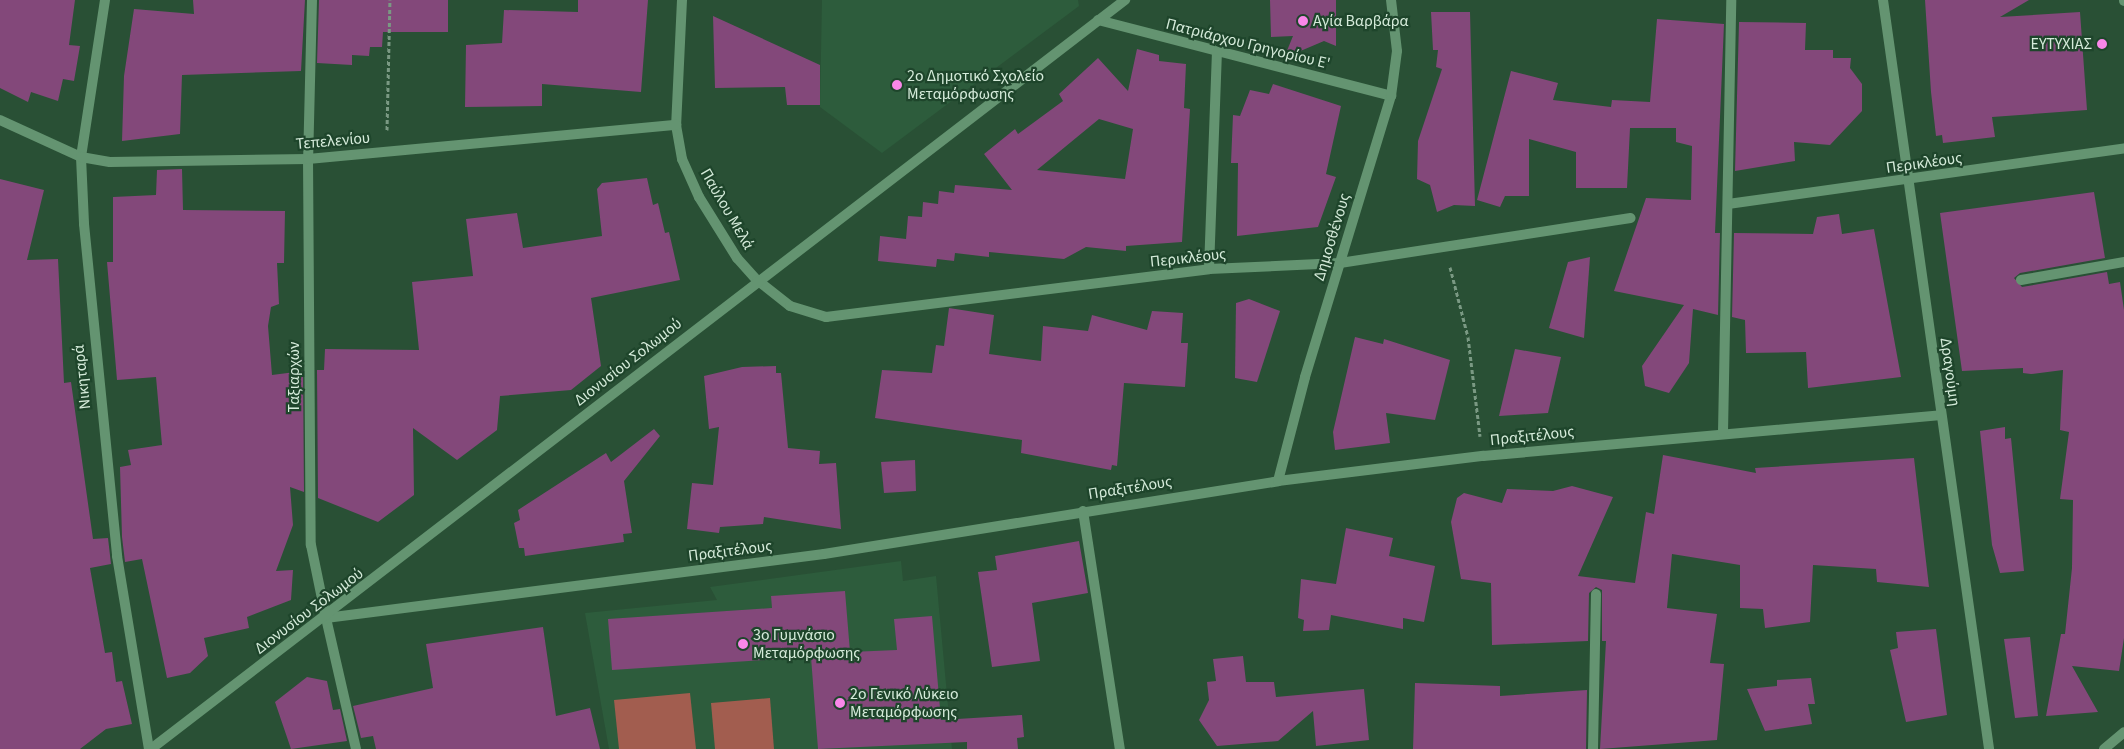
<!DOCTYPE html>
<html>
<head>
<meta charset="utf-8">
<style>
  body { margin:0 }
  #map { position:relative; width:2124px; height:749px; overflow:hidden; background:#295035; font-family:"Source Sans 3",sans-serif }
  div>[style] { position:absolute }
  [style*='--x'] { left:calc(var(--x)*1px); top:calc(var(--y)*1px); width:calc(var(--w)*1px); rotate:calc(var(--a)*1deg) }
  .built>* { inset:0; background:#2d5c3c }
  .green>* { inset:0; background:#a25d4f }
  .building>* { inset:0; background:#83487a }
  .path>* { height:3px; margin-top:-1.5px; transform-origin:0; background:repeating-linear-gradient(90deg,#7a9983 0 4px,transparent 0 6.5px) }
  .service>* { height:10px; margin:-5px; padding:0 5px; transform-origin:5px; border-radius:5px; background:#649471 }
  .pedestrian>* { height:10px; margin:-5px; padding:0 5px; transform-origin:5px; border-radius:5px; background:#649471 }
  .minor>* { height:10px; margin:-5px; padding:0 5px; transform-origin:5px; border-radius:5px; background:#649471 }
  .tertiary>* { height:10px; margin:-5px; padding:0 5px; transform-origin:5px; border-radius:5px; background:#649471 }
  .dots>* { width:14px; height:14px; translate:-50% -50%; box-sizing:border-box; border:2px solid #1e452b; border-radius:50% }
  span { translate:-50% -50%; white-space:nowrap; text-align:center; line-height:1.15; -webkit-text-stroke:4.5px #1e452b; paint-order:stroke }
  .poi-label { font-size:16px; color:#d5ebda }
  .left { translate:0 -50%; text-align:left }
  .right { translate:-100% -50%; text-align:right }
  .street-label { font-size:16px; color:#d5ebda }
</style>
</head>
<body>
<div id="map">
  <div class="built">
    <i style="clip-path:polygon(822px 0,1078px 0,1079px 6px,882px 153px,820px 107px)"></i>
    <i style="clip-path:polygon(901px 561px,903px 581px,936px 576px,952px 749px,609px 749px,585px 613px,717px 600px,710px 587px)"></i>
  </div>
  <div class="green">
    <i style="clip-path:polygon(690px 693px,696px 749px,619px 749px,614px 700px)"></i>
    <i style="clip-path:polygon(770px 698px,774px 749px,715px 749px,711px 703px)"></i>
  </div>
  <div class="building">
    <i style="clip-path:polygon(0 0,75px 0,69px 45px,80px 46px,74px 81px,63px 79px,58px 101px,31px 92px,28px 102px,0 88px)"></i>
    <i style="clip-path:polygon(193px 0,305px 0,301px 71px,182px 75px,180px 134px,122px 141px,124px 76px,134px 9px,194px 14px)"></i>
    <i style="clip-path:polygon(319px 0,448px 0,448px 32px,383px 32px,382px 47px,370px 47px,369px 56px,352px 55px,352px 65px,317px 63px)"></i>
    <i style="clip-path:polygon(578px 0,648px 0,641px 92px,542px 84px,542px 106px,465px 107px,466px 45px,502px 43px,504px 10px,578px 12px)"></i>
    <i style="clip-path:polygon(1270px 0,1336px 0,1336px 46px,1324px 41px,1284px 58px,1293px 36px,1271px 37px)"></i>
    <i style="clip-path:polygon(1925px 0,2029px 0,2000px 17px,2080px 12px,2087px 110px,1992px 117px,1995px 137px,1943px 143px,1942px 135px,1936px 136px,1931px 92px)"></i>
    <i style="clip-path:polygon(1431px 12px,1470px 12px,1475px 206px,1454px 205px,1437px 212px,1430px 185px,1417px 179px,1418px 141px,1442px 69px,1436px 67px,1438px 50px,1433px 50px)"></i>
    <i style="clip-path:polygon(713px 16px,820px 65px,820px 105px,787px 105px,785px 87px,715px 88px)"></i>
    <i style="clip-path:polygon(1657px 19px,1724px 24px,1715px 233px,1720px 233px,1718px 315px,1693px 309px,1689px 363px,1669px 393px,1645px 386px,1642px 366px,1684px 305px,1614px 291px,1646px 198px,1691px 200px,1692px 146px,1676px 142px,1676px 128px,1630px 128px,1627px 188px,1576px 188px,1576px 152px,1529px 139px,1529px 196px,1505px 196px,1500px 207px,1477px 200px,1511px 71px,1558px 83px,1553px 100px,1611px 107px,1612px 100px,1650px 102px)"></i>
    <i style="clip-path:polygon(1739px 22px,1806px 23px,1805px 50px,1833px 50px,1833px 58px,1851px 58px,1850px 68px,1862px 84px,1862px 111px,1830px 145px,1794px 142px,1795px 161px,1735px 171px)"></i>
    <i style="clip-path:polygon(evenodd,1137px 49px,1159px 55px,1159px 61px,1186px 64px,1184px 108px,1190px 109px,1182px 242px,1126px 246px,1126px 251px,1086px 247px,1064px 259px,989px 252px,989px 257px,955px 253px,954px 261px,937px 259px,936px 267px,878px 261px,880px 236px,906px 239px,908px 216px,922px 217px,923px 202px,938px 204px,939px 191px,954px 193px,955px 185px,1012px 190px,984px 154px,1015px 129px,1018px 134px,1063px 101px,1059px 94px,1098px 58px,1128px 91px,1137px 49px,1099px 119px,1133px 129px,1125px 179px,1037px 170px,1099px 119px)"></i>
    <i style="clip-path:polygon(1273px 84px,1341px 106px,1326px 174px,1336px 177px,1318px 227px,1237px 236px,1238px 163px,1231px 163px,1233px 115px,1240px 116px,1250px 90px,1269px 94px)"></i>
    <i style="clip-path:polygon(182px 169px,183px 210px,285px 211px,284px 263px,277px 263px,279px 304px,271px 307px,268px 326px,272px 375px,303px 371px,304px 492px,290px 487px,293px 525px,276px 571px,293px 570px,291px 600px,247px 617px,249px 628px,204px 638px,208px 656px,190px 673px,167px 678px,142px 559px,125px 562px,122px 537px,120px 467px,131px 465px,128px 450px,162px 445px,156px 377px,117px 380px,107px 262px,113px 262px,113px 197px,156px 195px,157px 170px)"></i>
    <i style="clip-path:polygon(647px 178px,653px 205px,658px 203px,665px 233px,669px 232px,680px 280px,591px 298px,601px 366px,571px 390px,500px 396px,497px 430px,457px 460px,413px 428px,414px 495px,378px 522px,318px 498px,317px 370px,324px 370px,325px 349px,419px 350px,412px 282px,473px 276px,466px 219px,517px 213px,523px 248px,602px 236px,597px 189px,602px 183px)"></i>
    <i style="clip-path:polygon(0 179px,44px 190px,27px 260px,58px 259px,64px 383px,71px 382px,93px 539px,108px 538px,111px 564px,90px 568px,105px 653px,112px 652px,116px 682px,122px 681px,132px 724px,106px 729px,80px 749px,0 749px)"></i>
    <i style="clip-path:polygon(2094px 192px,2105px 258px,2020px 273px,2014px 278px,2022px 287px,2107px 272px,2109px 284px,2120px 282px,2124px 310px,2124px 638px,2119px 671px,2072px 666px,2098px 712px,2046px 716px,2061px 634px,2065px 634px,2072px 568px,2073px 500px,2060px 499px,2069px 432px,2060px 430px,2063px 370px,2031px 374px,2023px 373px,2023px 368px,1962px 371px,1940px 213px)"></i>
    <i style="clip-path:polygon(1839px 214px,1842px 234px,1874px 229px,1901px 377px,1808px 388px,1806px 352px,1746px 353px,1745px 320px,1732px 317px,1734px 233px,1813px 234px,1817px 217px)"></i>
    <i style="clip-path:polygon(1590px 257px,1584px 338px,1549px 328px,1568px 262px)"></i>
    <i style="clip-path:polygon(1249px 299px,1280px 311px,1257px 382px,1235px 378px,1236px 303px)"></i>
    <i style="clip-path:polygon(949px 308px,994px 315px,989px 354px,1041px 361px,1043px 326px,1088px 331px,1092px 315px,1147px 330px,1152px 311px,1183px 313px,1181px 343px,1188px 343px,1185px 387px,1124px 383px,1117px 466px,1112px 465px,1111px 470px,1021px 453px,1022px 440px,875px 418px,882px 370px,932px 373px,936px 345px,944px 346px)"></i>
    <i style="clip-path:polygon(1355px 337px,1383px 344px,1384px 339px,1450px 360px,1435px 420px,1386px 413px,1390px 443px,1335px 450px,1333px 432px)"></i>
    <i style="clip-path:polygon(1515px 349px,1561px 357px,1548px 413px,1499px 416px)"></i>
    <i style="clip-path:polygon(776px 366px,776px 373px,781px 373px,788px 448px,820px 451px,819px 464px,836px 463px,841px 529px,764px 517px,763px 524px,720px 527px,719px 533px,687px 529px,692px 483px,713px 485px,719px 427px,709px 429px,704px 376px,742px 367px)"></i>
    <i style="clip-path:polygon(2005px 427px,2005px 439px,2011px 438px,2024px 571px,2000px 573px,1992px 545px,1980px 431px)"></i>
    <i style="clip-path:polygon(654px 429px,660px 436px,624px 481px,632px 533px,623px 534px,624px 542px,525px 556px,524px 548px,519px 548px,514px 523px,520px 520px,518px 510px,606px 453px,611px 462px)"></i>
    <i style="clip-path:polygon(1663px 455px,1756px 473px,1755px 468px,1914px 458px,1929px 587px,1877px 582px,1876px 569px,1813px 565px,1810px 622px,1765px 628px,1763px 609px,1740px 608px,1740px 565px,1672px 554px,1667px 608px,1717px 614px,1710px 663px,1724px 664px,1717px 740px,1600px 749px,1606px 641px,1602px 641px,1602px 590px,1596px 587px,1589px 593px,1588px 641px,1492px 645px,1491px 583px,1461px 579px,1451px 522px,1457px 498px,1464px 493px,1502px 503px,1507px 489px,1553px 491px,1572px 486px,1613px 497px,1578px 576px,1635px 583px,1646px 512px,1654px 514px)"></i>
    <i style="clip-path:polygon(915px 460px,916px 491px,884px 493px,881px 462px)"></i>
    <i style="clip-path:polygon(1346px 528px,1393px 538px,1389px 556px,1435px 566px,1424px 622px,1403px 618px,1403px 629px,1331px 615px,1329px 630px,1303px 631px,1304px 620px,1298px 618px,1301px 579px,1336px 584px)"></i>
    <i style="clip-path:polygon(1079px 541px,1088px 593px,1032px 603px,1040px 661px,992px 667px,978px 572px,997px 570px,995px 556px)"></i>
    <i style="clip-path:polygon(845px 591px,850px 652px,897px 650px,894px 619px,932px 616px,941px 720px,1022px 715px,1024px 737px,1017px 738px,1018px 749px,967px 749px,967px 742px,818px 749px,811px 657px,612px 670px,608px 619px,772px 608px,771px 596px)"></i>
    <i style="clip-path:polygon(543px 627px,556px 716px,590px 708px,600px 749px,376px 749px,373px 736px,361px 738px,353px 706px,433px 688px,426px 644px)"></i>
    <i style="clip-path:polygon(1936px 629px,1947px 715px,1906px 722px,1890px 650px,1898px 648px,1896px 632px)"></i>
    <i style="clip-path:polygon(2030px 637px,2038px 716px,2015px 718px,2004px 639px)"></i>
    <i style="clip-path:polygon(1243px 656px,1246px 682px,1274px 682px,1276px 697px,1364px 689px,1369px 740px,1316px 746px,1313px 711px,1278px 741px,1217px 746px,1199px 720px,1209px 700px,1207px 682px,1216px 681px,1213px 659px)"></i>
    <i style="clip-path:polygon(307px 677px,327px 681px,333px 710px,340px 709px,347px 741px,291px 749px,275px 702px)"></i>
    <i style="clip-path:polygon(1811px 678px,1815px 704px,1808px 704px,1812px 724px,1765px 731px,1747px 689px,1777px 686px,1777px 680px)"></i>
    <i style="clip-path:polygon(1415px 683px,1500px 686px,1500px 696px,1587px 690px,1586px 749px,1413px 749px)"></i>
  </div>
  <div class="path">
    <i style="--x:387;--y:130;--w:130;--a:-88.7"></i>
    <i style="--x:1450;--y:267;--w:72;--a:75.6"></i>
    <i style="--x:1468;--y:337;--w:100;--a:83.1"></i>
  </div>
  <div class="service">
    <i style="--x:1593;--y:749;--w:155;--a:-88.9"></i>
  </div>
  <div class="pedestrian">
    <i style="--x:326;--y:618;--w:134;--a:77.1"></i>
  </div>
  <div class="minor">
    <i style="--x:105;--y:0;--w:159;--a:98.7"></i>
    <i style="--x:81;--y:157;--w:67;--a:87.4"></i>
    <i style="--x:84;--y:224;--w:334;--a:84.3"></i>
    <i style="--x:117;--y:556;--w:196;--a:80.6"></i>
    <i style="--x:312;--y:0;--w:159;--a:91.4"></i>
    <i style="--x:308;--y:159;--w:386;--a:89.6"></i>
    <i style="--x:311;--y:545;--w:75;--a:78.4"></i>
    <i style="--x:326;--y:618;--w:502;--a:-7.32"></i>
    <i style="--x:824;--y:554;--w:460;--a:-9.1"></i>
    <i style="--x:1278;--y:481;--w:207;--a:-7"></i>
    <i style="--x:1483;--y:456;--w:460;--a:-5.1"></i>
    <i style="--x:682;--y:0;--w:125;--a:92.7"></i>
    <i style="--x:676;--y:125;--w:35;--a:80"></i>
    <i style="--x:682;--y:159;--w:42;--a:65.9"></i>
    <i style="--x:699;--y:197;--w:72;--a:58.1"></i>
    <i style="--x:737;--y:258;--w:30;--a:48"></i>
    <i style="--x:757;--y:280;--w:42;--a:38.2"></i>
    <i style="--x:790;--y:306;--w:38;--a:17"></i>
    <i style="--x:826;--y:317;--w:386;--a:-7.1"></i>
    <i style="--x:1209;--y:269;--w:131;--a:-2.6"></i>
    <i style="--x:1340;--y:263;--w:294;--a:-8.8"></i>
    <i style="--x:1883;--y:0;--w:756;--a:81.94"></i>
    <i style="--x:2124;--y:0;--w:1;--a:90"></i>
    <i style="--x:1098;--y:20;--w:303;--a:14.5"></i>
    <i style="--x:0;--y:120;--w:89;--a:24.6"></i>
    <i style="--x:81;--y:157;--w:29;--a:10"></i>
    <i style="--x:110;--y:162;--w:198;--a:-0.9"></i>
    <i style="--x:308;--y:159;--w:370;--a:-5.3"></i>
    <i style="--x:1728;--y:204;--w:400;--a:-8"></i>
    <i style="--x:1209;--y:269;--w:217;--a:-87.9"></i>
    <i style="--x:2021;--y:280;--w:105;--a:-9.9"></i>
    <i style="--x:1723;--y:432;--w:432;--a:-88.9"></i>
    <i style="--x:1278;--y:481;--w:107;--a:-75.4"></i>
    <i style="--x:1305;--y:377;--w:294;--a:-73"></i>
    <i style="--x:1391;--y:96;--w:45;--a:-82.4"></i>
    <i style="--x:1397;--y:51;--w:51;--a:-96.7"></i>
    <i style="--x:1083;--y:511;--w:241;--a:81.2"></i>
    <i style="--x:151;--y:749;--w:1229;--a:-37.56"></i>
  </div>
  <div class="tertiary">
    <i style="--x:2104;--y:749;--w:26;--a:-40"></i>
  </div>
  <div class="dots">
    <i style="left:1303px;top:21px;background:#f987e9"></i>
    <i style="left:2102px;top:44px;background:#f987e9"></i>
    <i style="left:897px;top:85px;background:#f987e9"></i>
    <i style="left:743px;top:644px;background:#f987e9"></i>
    <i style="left:840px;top:703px;background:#f987e9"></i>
  </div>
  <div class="poi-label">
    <span class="left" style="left:1313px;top:21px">Αγία Βαρβάρα</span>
    <span class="right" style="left:2092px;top:44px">ΕΥΤΥΧΙΑΣ</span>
    <span class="left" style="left:907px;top:85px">2ο Δημοτικό Σχολείο<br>Μεταμόρφωσης</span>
    <span class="left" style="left:753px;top:644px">3ο Γυμνάσιο<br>Μεταμόρφωσης</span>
    <span class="left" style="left:850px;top:703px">2ο Γενικό Λύκειο<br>Μεταμόρφωσης</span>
  </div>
  <div class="street-label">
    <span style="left:1248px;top:44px;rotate:14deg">Πατριάρχου Γρηγορίου Ε'</span>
    <span style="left:333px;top:141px;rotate:-5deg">Τεπελενίου</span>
    <span style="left:1924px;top:163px;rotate:-8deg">Περικλέους</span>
    <span style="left:727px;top:209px;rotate:60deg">Παύλου Μελά</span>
    <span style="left:1332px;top:237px;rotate:-73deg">Δημοσθένους</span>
    <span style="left:1188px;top:258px;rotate:-6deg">Περικλέους</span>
    <span style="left:628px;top:362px;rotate:-38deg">Διονυσίου Σολωμού</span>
    <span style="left:1950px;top:372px;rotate:82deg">Δραγούμη</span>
    <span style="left:82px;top:377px;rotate:-96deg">Νικηταρά</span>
    <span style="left:294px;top:377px;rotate:-90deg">Ταξιαρχών</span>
    <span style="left:1532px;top:436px;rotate:-6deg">Πραξιτέλους</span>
    <span style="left:1130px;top:488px;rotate:-9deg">Πραξιτέλους</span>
    <span style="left:730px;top:551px;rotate:-7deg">Πραξιτέλους</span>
    <span style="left:309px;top:611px;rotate:-37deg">Διονυσίου Σολωμού</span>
  </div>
</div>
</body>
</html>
